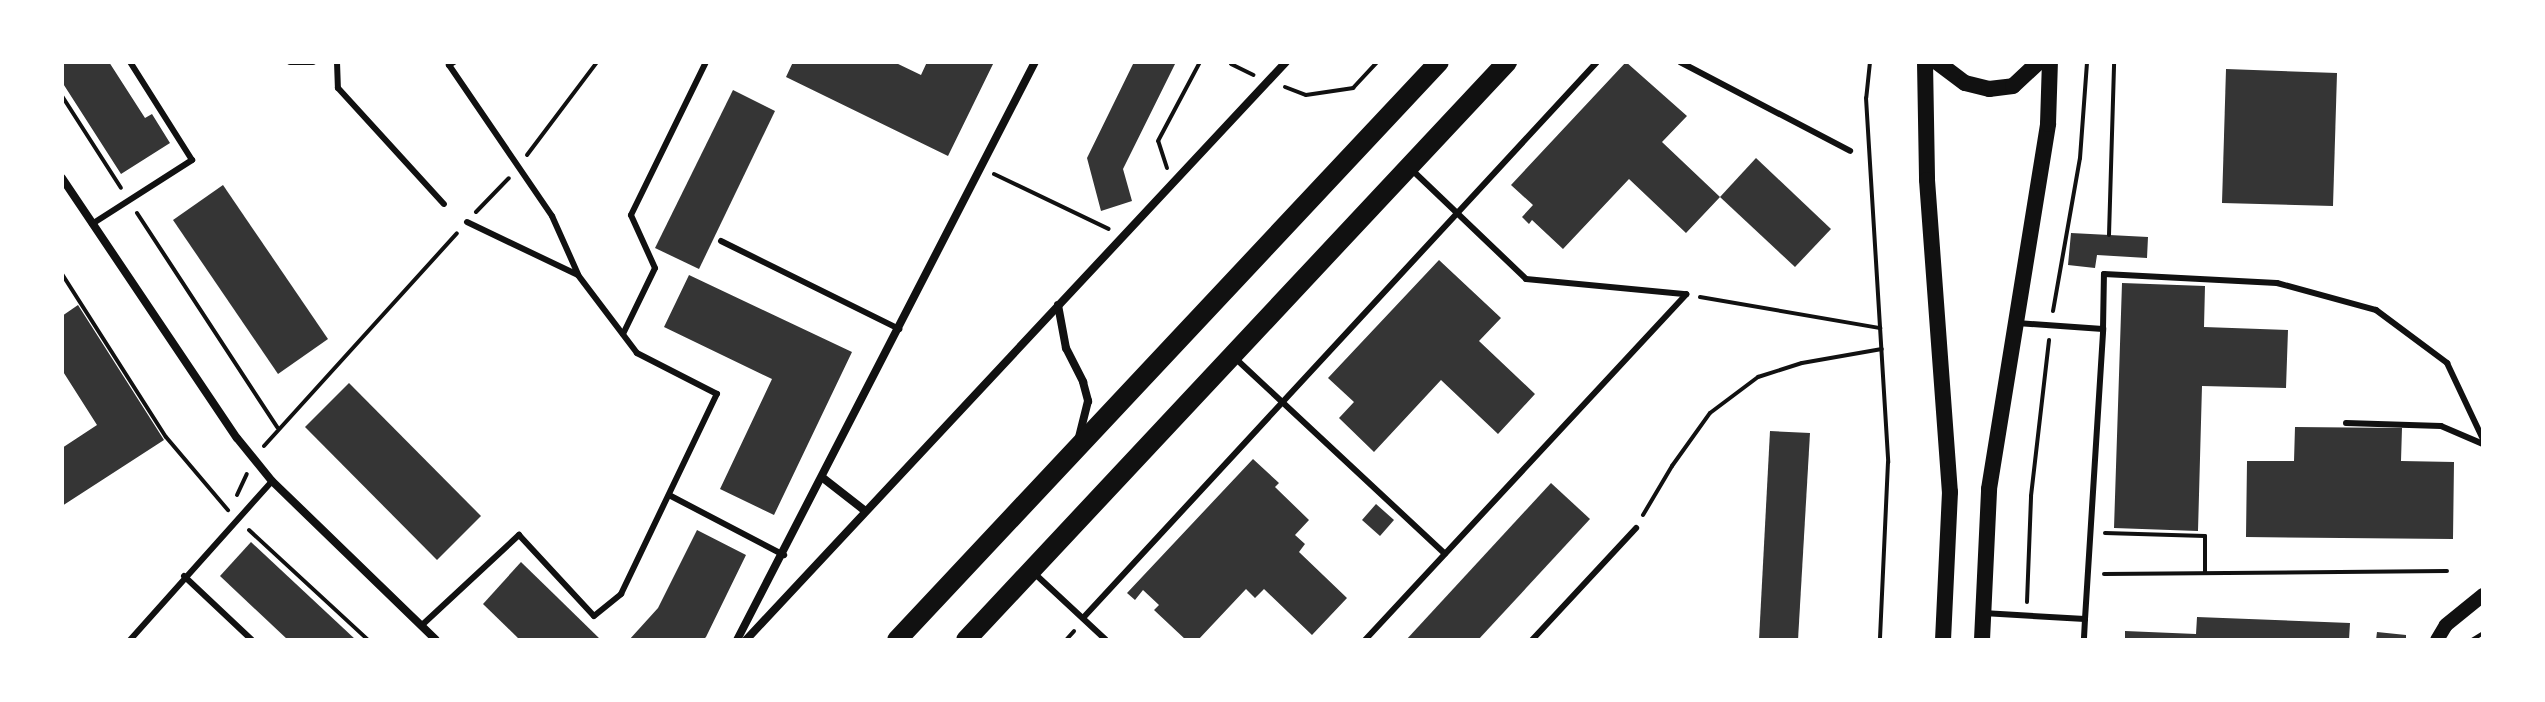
<!DOCTYPE html>
<html>
<head>
<meta charset="utf-8">
<style>
  body { margin:0 }
  #map { position:relative; width:2545px; height:702px; overflow:hidden; background:#fff; font-family:Rubik,sans-serif }
  div>[style] { position:absolute }
  [style*='--x'] { left:calc(var(--x)*1px); top:calc(var(--y)*1px); width:calc(var(--w)*1px); rotate:calc(var(--a)*1deg) }
  .building>* { inset:0; background:#353535 }
  .path>* { height:4px; margin:-2px; padding:0 2px; transform-origin:2px; border-radius:2px; background:#111 }
  .service>* { height:6px; margin:-3px; padding:0 3px; transform-origin:3px; border-radius:3px; background:#111 }
  .minor>* { height:8px; margin:-4px; padding:0 4px; transform-origin:4px; border-radius:4px; background:#111 }
  .tertiary>* { height:14px; margin:-7px; padding:0 7px; transform-origin:7px; border-radius:7px; background:#111 }
  .secondary>* { height:16px; margin:-8px; padding:0 8px; transform-origin:8px; border-radius:8px; background:#111 }
  .primary>* { height:20px; margin:-10px; padding:0 10px; transform-origin:10px; border-radius:10px; background:#111 }
  span { translate:-50% -50%; white-space:nowrap; text-align:center; line-height:1.15; -webkit-text-stroke:6px #fff; paint-order:stroke }
  .frame { position:absolute; inset:0; border:64px solid #fff; pointer-events:none }
</style>
</head>
<body>
<div id="map">
  <div class="building">
    <i style="clip-path:polygon(62px 62px,109px 62px,145px 118px,152px 114px,170px 143px,121px 174px,62px 82px)"></i>
    <i style="clip-path:polygon(793px 62px,894px 62px,921px 75px,927px 62px,994px 62px,948px 156px,786px 77px)"></i>
    <i style="clip-path:polygon(1134px 62px,1176px 62px,1123px 169px,1132px 201px,1101px 211px,1087px 158px)"></i>
    <i style="clip-path:polygon(1626px 62px,1687px 116px,1662px 142px,1720px 197px,1686px 233px,1629px 179px,1563px 249px,1532px 220px,1529px 224px,1522px 217px,1533px 205px,1511px 185px)"></i>
    <i style="clip-path:polygon(2226px 69px,2337px 73px,2333px 206px,2222px 203px)"></i>
    <i style="clip-path:polygon(733px 90px,775px 111px,699px 269px,655px 248px)"></i>
    <i style="clip-path:polygon(1756px 158px,1831px 229px,1795px 267px,1720px 197px)"></i>
    <i style="clip-path:polygon(223px 185px,328px 339px,278px 374px,173px 220px)"></i>
    <i style="clip-path:polygon(2071px 233px,2148px 237px,2147px 258px,2097px 255px,2095px 268px,2068px 265px)"></i>
    <i style="clip-path:polygon(1439px 260px,1501px 318px,1479px 341px,1535px 394px,1498px 434px,1441px 380px,1374px 452px,1339px 418px,1354px 402px,1328px 378px)"></i>
    <i style="clip-path:polygon(689px 275px,852px 352px,774px 515px,720px 489px,772px 379px,664px 327px)"></i>
    <i style="clip-path:polygon(2122px 283px,2205px 286px,2204px 327px,2288px 330px,2286px 388px,2202px 386px,2198px 531px,2114px 528px)"></i>
    <i style="clip-path:polygon(78px 305px,164px 440px,62px 506px,62px 448px,97px 425px,62px 370px,62px 316px)"></i>
    <i style="clip-path:polygon(349px 383px,481px 516px,437px 560px,305px 427px)"></i>
    <i style="clip-path:polygon(2295px 427px,2402px 428px,2401px 461px,2454px 462px,2453px 539px,2246px 537px,2247px 461px,2294px 461px)"></i>
    <i style="clip-path:polygon(1770px 431px,1810px 433px,1798px 640px,1759px 640px)"></i>
    <i style="clip-path:polygon(1253px 459px,1279px 483px,1275px 487px,1309px 520px,1295px 535px,1305px 544px,1299px 552px,1347px 598px,1312px 635px,1264px 589px,1255px 598px,1246px 589px,1198px 640px,1186px 640px,1154px 610px,1159px 605px,1143px 590px,1135px 600px,1127px 593px)"></i>
    <i style="clip-path:polygon(1551px 483px,1590px 519px,1478px 640px,1406px 640px)"></i>
    <i style="clip-path:polygon(1376px 504px,1394px 520px,1380px 536px,1362px 520px)"></i>
    <i style="clip-path:polygon(697px 530px,746px 555px,706px 637px,703px 640px,629px 640px,658px 608px)"></i>
    <i style="clip-path:polygon(251px 542px,356px 640px,288px 640px,220px 576px)"></i>
    <i style="clip-path:polygon(521px 562px,558px 598px,601px 640px,520px 640px,483px 604px)"></i>
    <i style="clip-path:polygon(2197px 617px,2350px 623px,2349px 640px,2125px 640px,2125px 631px,2196px 634px)"></i>
    <i style="clip-path:polygon(2377px 632px,2406px 635px,2406px 640px,2376px 640px)"></i>
  </div>
  <div class="path">
    <i style="--x:1870;--y:62;--w:36;--a:96"></i>
    <i style="--x:1866;--y:98;--w:365;--a:86.5"></i>
    <i style="--x:1888;--y:462;--w:178;--a:92.6"></i>
    <i style="--x:1231;--y:64;--w:25;--a:26"></i>
    <i style="--x:1285;--y:87;--w:22;--a:21"></i>
    <i style="--x:1306;--y:95;--w:48;--a:-8.5"></i>
    <i style="--x:1353;--y:88;--w:35;--a:-47"></i>
    <i style="--x:62;--y:96;--w:109;--a:57.3"></i>
    <i style="--x:527;--y:155;--w:116;--a:-53"></i>
    <i style="--x:1167;--y:168;--w:28;--a:-108"></i>
    <i style="--x:1158;--y:141;--w:89;--a:-62"></i>
    <i style="--x:994;--y:174;--w:127;--a:25.6"></i>
    <i style="--x:476;--y:212;--w:47;--a:-45.9"></i>
    <i style="--x:137;--y:213;--w:256;--a:56.8"></i>
    <i style="--x:2109;--y:235;--w:173;--a:-88.3"></i>
    <i style="--x:62;--y:274;--w:193;--a:57.5"></i>
    <i style="--x:166;--y:437;--w:96;--a:49.7"></i>
    <i style="--x:1700;--y:297;--w:183;--a:9.8"></i>
    <i style="--x:2053;--y:311;--w:155;--a:-80"></i>
    <i style="--x:2080;--y:158;--w:96;--a:-85.8"></i>
    <i style="--x:264;--y:446;--w:287;--a:-47.8"></i>
    <i style="--x:237;--y:495;--w:23;--a:-65"></i>
    <i style="--x:1643;--y:515;--w:57;--a:-59.4"></i>
    <i style="--x:1672;--y:466;--w:65;--a:-54.4"></i>
    <i style="--x:1710;--y:413;--w:60;--a:-36.9"></i>
    <i style="--x:1758;--y:377;--w:46;--a:-17.7"></i>
    <i style="--x:1802;--y:363;--w:81;--a:-9.9"></i>
    <i style="--x:249;--y:530;--w:162;--a:42.7"></i>
    <i style="--x:2105;--y:533;--w:100;--a:1.7"></i>
    <i style="--x:2205;--y:536;--w:37;--a:90"></i>
    <i style="--x:2104;--y:574;--w:343;--a:-0.5"></i>
    <i style="--x:2027;--y:602;--w:106;--a:-87.8"></i>
    <i style="--x:2031;--y:496;--w:157;--a:-83.4"></i>
    <i style="--x:1066;--y:640;--w:12;--a:-48"></i>
    <i style="--x:2472;--y:640;--w:13;--a:-32"></i>
  </div>
  <div class="service">
    <i style="--x:290;--y:62;--w:23;--a:0"></i>
    <i style="--x:337;--y:62;--w:26;--a:88"></i>
    <i style="--x:338;--y:88;--w:157;--a:47.6"></i>
    <i style="--x:454;--y:62;--w:6;--a:149"></i>
    <i style="--x:449;--y:65;--w:183;--a:55.7"></i>
    <i style="--x:552;--y:216;--w:64;--a:65.9"></i>
    <i style="--x:1680;--y:62;--w:192;--a:27.6"></i>
    <i style="--x:1411;--y:169;--w:159;--a:43.7"></i>
    <i style="--x:1526;--y:279;--w:161;--a:5.4"></i>
    <i style="--x:92;--y:224;--w:119;--a:-32.6"></i>
    <i style="--x:192;--y:160;--w:116;--a:-122.3"></i>
    <i style="--x:721;--y:241;--w:199;--a:26.3"></i>
    <i style="--x:2017;--y:323;--w:86;--a:4"></i>
    <i style="--x:2103;--y:329;--w:55;--a:-89"></i>
    <i style="--x:2104;--y:274;--w:173;--a:3"></i>
    <i style="--x:2277;--y:283;--w:103;--a:15.3"></i>
    <i style="--x:2376;--y:310;--w:89;--a:36.7"></i>
    <i style="--x:2447;--y:363;--w:84;--a:64.7"></i>
    <i style="--x:623;--y:334;--w:73;--a:-64.1"></i>
    <i style="--x:655;--y:268;--w:58;--a:-114.4"></i>
    <i style="--x:631;--y:215;--w:170;--a:-63.9"></i>
    <i style="--x:1235;--y:358;--w:287;--a:43"></i>
    <i style="--x:2346;--y:423;--w:95;--a:1.8"></i>
    <i style="--x:2441;--y:426;--w:46;--a:23.2"></i>
    <i style="--x:669;--y:495;--w:130;--a:27.6"></i>
    <i style="--x:1034;--y:573;--w:98;--a:42.9"></i>
    <i style="--x:184;--y:576;--w:93;--a:43.3"></i>
    <i style="--x:1983;--y:613;--w:102;--a:3.4"></i>
    <i style="--x:2085;--y:619;--w:21;--a:93"></i>
    <i style="--x:1083;--y:618;--w:757;--a:-47.25"></i>
    <i style="--x:2085;--y:619;--w:291;--a:-86.4"></i>
    <i style="--x:421;--y:626;--w:134;--a:-42.9"></i>
    <i style="--x:519;--y:535;--w:110;--a:47.2"></i>
    <i style="--x:594;--y:616;--w:35;--a:-39"></i>
    <i style="--x:621;--y:594;--w:222;--a:-64.4"></i>
    <i style="--x:717;--y:394;--w:90;--a:-152.9"></i>
    <i style="--x:637;--y:353;--w:98;--a:-127.1"></i>
    <i style="--x:578;--y:275;--w:123;--a:-154.5"></i>
    <i style="--x:130;--y:640;--w:213;--a:-48.2"></i>
    <i style="--x:1365;--y:640;--w:472;--a:-47.1"></i>
    <i style="--x:1532;--y:640;--w:153;--a:-47.1"></i>
  </div>
  <div class="minor">
    <i style="--x:62;--y:178;--w:313;--a:56.1"></i>
    <i style="--x:237;--y:438;--w:55;--a:50.9"></i>
    <i style="--x:272;--y:481;--w:228;--a:44.1"></i>
    <i style="--x:1058;--y:305;--w:44;--a:79.5"></i>
    <i style="--x:1066;--y:348;--w:38;--a:63"></i>
    <i style="--x:1083;--y:382;--w:20;--a:75"></i>
    <i style="--x:1088;--y:401;--w:38;--a:104"></i>
    <i style="--x:823;--y:478;--w:52;--a:38"></i>
    <i style="--x:737;--y:640;--w:650;--a:-62.73"></i>
    <i style="--x:746;--y:640;--w:791;--a:-46.95"></i>
  </div>
  <div class="tertiary">
    <i style="--x:2437;--y:640;--w:17;--a:-59"></i>
    <i style="--x:2446;--y:625;--w:48;--a:-39"></i>
  </div>
  <div class="secondary">
    <i style="--x:1925;--y:62;--w:118;--a:89"></i>
    <i style="--x:1927;--y:180;--w:313;--a:85.8"></i>
    <i style="--x:1950;--y:492;--w:148;--a:92.7"></i>
    <i style="--x:1937;--y:62;--w:35;--a:37"></i>
    <i style="--x:1965;--y:83;--w:25;--a:14"></i>
    <i style="--x:1989;--y:89;--w:24;--a:-7"></i>
    <i style="--x:2013;--y:86;--w:35;--a:-43"></i>
    <i style="--x:1982;--y:640;--w:151;--a:-87.3"></i>
    <i style="--x:1989;--y:489;--w:370;--a:-80.8"></i>
    <i style="--x:2048;--y:124;--w:62;--a:-88.2"></i>
  </div>
  <div class="primary">
    <i style="--x:897;--y:640;--w:792;--a:-46.84"></i>
    <i style="--x:966;--y:640;--w:792;--a:-46.89"></i>
  </div>
  <div class="frame"></div>
</div>
</body>
</html>
